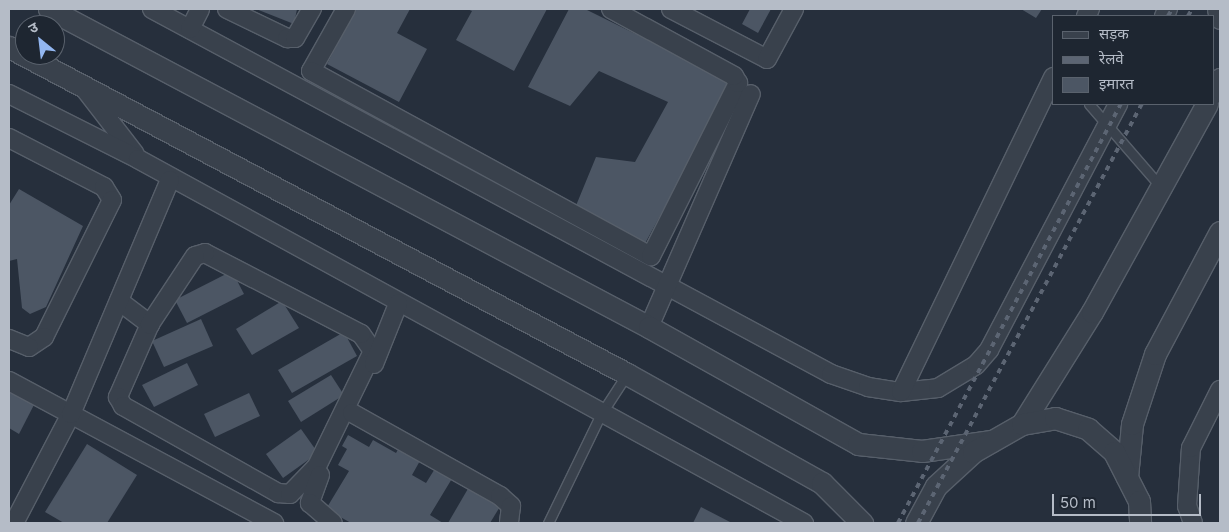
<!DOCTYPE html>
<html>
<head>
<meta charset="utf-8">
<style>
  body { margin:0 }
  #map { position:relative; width:1229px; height:532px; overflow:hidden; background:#262f3c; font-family:Inter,"Noto Sans Devanagari",sans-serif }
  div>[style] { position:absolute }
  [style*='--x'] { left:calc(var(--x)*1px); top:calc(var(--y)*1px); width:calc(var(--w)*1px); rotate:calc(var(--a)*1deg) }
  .building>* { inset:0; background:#4c5664 }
  .roads { filter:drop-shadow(1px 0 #575f6a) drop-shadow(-1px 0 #575f6a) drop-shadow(0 1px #575f6a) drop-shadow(0 -1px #575f6a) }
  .service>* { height:9px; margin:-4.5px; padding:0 4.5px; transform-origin:4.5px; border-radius:4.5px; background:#39414c }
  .minor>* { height:18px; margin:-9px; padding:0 9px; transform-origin:9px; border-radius:9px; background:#39414c }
  .tertiary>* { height:21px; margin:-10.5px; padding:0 10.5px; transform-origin:10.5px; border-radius:10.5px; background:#39414c }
  .rail>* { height:4px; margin-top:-2px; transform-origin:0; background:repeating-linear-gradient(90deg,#5c6573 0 5px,transparent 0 10px) }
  span { translate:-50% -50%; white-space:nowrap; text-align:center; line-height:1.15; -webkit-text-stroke:5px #1e2631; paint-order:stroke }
  .frame { position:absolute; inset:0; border:10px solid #b5bcc7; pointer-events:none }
  .legend { position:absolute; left:1052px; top:15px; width:162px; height:90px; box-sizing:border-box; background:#1e2631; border:1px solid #5a626d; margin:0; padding:6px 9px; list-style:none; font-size:15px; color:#b5bcc7 }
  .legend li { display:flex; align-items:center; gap:10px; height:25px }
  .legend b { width:25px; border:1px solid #5a626d }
  .north { position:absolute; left:15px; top:15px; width:50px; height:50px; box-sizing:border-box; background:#1e2631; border:1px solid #5a626d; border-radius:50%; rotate:331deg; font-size:14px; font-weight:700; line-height:20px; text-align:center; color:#b5bcc7 }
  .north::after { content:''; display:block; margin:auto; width:18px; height:22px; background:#92b6f0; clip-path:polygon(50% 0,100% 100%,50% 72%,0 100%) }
  .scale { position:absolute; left:1052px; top:494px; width:149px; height:22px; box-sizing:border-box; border:2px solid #b5bcc7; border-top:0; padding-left:6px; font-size:15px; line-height:18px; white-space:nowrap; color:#b5bcc7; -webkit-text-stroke:4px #1e2631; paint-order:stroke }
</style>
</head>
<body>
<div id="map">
  <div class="building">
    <i style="clip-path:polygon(256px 9px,297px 9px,294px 24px)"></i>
    <i style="clip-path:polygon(356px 9px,410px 9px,397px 33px,427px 49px,399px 102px,327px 64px)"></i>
    <i style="clip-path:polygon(467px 9px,547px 9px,514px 71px,456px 40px,472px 11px)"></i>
    <i style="clip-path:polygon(569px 9px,585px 9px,733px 82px,643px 247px,575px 208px,596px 157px,635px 162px,668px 102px,599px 71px,570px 106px,528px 87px)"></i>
    <i style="clip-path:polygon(750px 9px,771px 9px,758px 33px,742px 24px)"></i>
    <i style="clip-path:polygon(1021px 9px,1042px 9px,1036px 18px)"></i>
    <i style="clip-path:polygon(19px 189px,83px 226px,46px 307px,30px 314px,22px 308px,17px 259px,9px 261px,9px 205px)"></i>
    <i style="clip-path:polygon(232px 271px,244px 294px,187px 323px,175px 300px)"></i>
    <i style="clip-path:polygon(282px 301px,299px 328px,252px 355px,236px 329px)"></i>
    <i style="clip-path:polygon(201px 319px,213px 346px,164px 367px,152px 341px)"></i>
    <i style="clip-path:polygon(344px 332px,357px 356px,292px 393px,278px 370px)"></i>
    <i style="clip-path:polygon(187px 363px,198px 385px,154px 407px,142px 385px)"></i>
    <i style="clip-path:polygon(331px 375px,344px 395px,301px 422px,288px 401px)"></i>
    <i style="clip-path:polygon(9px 384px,37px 399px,19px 434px,9px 428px)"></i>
    <i style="clip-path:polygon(249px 393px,260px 416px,215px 437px,204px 414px)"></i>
    <i style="clip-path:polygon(301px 429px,318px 453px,283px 478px,266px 454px)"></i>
    <i style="clip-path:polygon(348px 435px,369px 447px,373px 440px,396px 453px,400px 446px,421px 459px,412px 475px,426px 483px,436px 467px,453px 477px,430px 515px,443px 523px,351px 523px,326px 509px,349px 471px,338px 465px,347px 449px,342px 446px)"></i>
    <i style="clip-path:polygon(87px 444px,137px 475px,107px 523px,64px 523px,45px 512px)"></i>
    <i style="clip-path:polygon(469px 487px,501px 505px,490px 523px,448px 523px)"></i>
    <i style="clip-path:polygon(701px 507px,732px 523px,693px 523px)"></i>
  </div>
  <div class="roads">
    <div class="service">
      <i style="--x:1089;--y:104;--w:110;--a:49.1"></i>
      <i style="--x:548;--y:523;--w:121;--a:-64.1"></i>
      <i style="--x:601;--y:414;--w:48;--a:-57"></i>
    </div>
    <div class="minor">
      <i style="--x:152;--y:9;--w:771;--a:28.26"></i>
      <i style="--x:831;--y:374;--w:39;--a:19"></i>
      <i style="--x:868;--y:387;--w:33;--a:9"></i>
      <i style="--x:901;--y:392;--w:37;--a:-6"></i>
      <i style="--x:938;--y:388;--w:44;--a:-31.2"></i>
      <i style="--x:976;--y:365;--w:20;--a:-49"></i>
      <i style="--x:989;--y:350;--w:278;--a:-62.3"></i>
      <i style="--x:227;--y:9;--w:67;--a:25.8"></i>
      <i style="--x:287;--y:38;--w:8;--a:0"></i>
      <i style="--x:295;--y:38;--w:34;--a:-60"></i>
      <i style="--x:346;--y:9;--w:71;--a:119.4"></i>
      <i style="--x:311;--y:71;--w:387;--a:28.6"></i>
      <i style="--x:651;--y:256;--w:194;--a:-63.3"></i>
      <i style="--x:738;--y:83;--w:8;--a:-120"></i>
      <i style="--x:734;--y:76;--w:140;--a:-151.4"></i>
      <i style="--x:671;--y:9;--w:108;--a:27.5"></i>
      <i style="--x:767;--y:59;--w:57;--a:-61.6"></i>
      <i style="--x:1086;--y:16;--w:8;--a:-60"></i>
      <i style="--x:1164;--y:16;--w:8;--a:-60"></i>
      <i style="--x:190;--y:29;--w:22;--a:-63"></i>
      <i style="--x:84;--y:88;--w:83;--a:52.3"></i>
      <i style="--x:9;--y:94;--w:144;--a:26.7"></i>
      <i style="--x:138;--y:159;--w:759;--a:28.66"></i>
      <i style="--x:9;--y:138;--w:107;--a:27.3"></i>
      <i style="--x:104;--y:187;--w:15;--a:58"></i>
      <i style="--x:112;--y:200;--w:153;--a:116.4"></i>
      <i style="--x:44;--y:337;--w:18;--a:146"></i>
      <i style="--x:29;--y:347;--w:22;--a:-158"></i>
      <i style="--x:119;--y:301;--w:39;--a:37"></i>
      <i style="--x:150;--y:324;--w:80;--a:113.7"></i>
      <i style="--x:118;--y:397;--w:10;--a:61"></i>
      <i style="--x:123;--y:406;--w:178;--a:29.3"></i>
      <i style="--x:278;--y:493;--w:12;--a:5"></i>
      <i style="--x:290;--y:494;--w:39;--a:-46"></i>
      <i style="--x:317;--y:466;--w:128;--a:-64"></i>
      <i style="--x:373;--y:351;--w:21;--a:-125"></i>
      <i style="--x:361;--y:334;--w:176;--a:-152.6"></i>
      <i style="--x:205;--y:253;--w:10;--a:163"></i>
      <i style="--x:195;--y:256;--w:82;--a:123.5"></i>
      <i style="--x:649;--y:327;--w:254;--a:-66.4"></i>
      <i style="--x:374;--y:364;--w:65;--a:-68.2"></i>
      <i style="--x:9;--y:381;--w:301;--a:28.2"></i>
      <i style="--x:901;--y:392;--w:350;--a:-64.2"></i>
      <i style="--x:352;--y:413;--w:170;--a:29.3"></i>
      <i style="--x:500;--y:496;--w:15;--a:42"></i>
      <i style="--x:511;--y:506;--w:17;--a:97"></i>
      <i style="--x:320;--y:475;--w:30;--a:110"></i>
      <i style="--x:310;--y:503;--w:30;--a:41"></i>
      <i style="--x:14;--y:523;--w:123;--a:-62.4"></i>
      <i style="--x:71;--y:414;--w:254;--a:-67.1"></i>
      <i style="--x:1193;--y:523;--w:18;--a:-109"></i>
      <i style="--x:1187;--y:506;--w:58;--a:-86.1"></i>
      <i style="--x:1191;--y:448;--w:65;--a:-63.4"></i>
    </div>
    <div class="tertiary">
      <i style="--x:49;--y:9;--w:679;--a:27.92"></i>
      <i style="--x:649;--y:327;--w:240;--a:29.2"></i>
      <i style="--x:858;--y:444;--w:64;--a:6.2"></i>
      <i style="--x:922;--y:451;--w:70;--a:-8.2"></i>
      <i style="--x:1218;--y:9;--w:9;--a:77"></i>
      <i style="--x:9;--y:47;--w:699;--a:27.88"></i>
      <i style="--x:627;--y:374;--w:223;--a:29.2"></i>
      <i style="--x:822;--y:483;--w:57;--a:45"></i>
      <i style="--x:1213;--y:93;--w:16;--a:-63"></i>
      <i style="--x:1022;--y:424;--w:132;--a:-58"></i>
      <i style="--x:1092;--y:312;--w:238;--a:-61.1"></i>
      <i style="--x:1127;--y:477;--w:53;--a:-84.6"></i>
      <i style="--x:1132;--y:424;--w:74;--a:-71.8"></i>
      <i style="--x:1155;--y:354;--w:138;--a:-62"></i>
      <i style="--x:916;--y:523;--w:42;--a:-61.6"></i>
      <i style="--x:936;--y:486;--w:50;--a:-42.6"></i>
      <i style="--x:973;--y:452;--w:56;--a:-29.7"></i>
      <i style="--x:1022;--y:424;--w:34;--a:-10"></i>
      <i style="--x:1055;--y:418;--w:35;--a:18"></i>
      <i style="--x:1088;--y:429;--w:35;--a:41"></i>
      <i style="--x:1114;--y:452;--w:55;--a:63"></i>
      <i style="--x:1139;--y:501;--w:22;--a:87"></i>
    </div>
  </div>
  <div class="rail">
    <i style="--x:1168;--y:16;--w:8;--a:-60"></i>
    <i style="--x:1188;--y:16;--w:8;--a:-60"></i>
    <i style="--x:898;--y:523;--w:475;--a:-62"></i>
    <i style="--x:918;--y:523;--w:475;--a:-61.9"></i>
  </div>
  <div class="frame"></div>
  <ul class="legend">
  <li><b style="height:6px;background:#39414c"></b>सड़क</li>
  <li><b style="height:6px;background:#5c6573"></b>रेलवे</li>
  <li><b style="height:14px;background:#4c5664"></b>इमारत</li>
  </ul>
  <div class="north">उ</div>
  <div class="scale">50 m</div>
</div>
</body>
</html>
